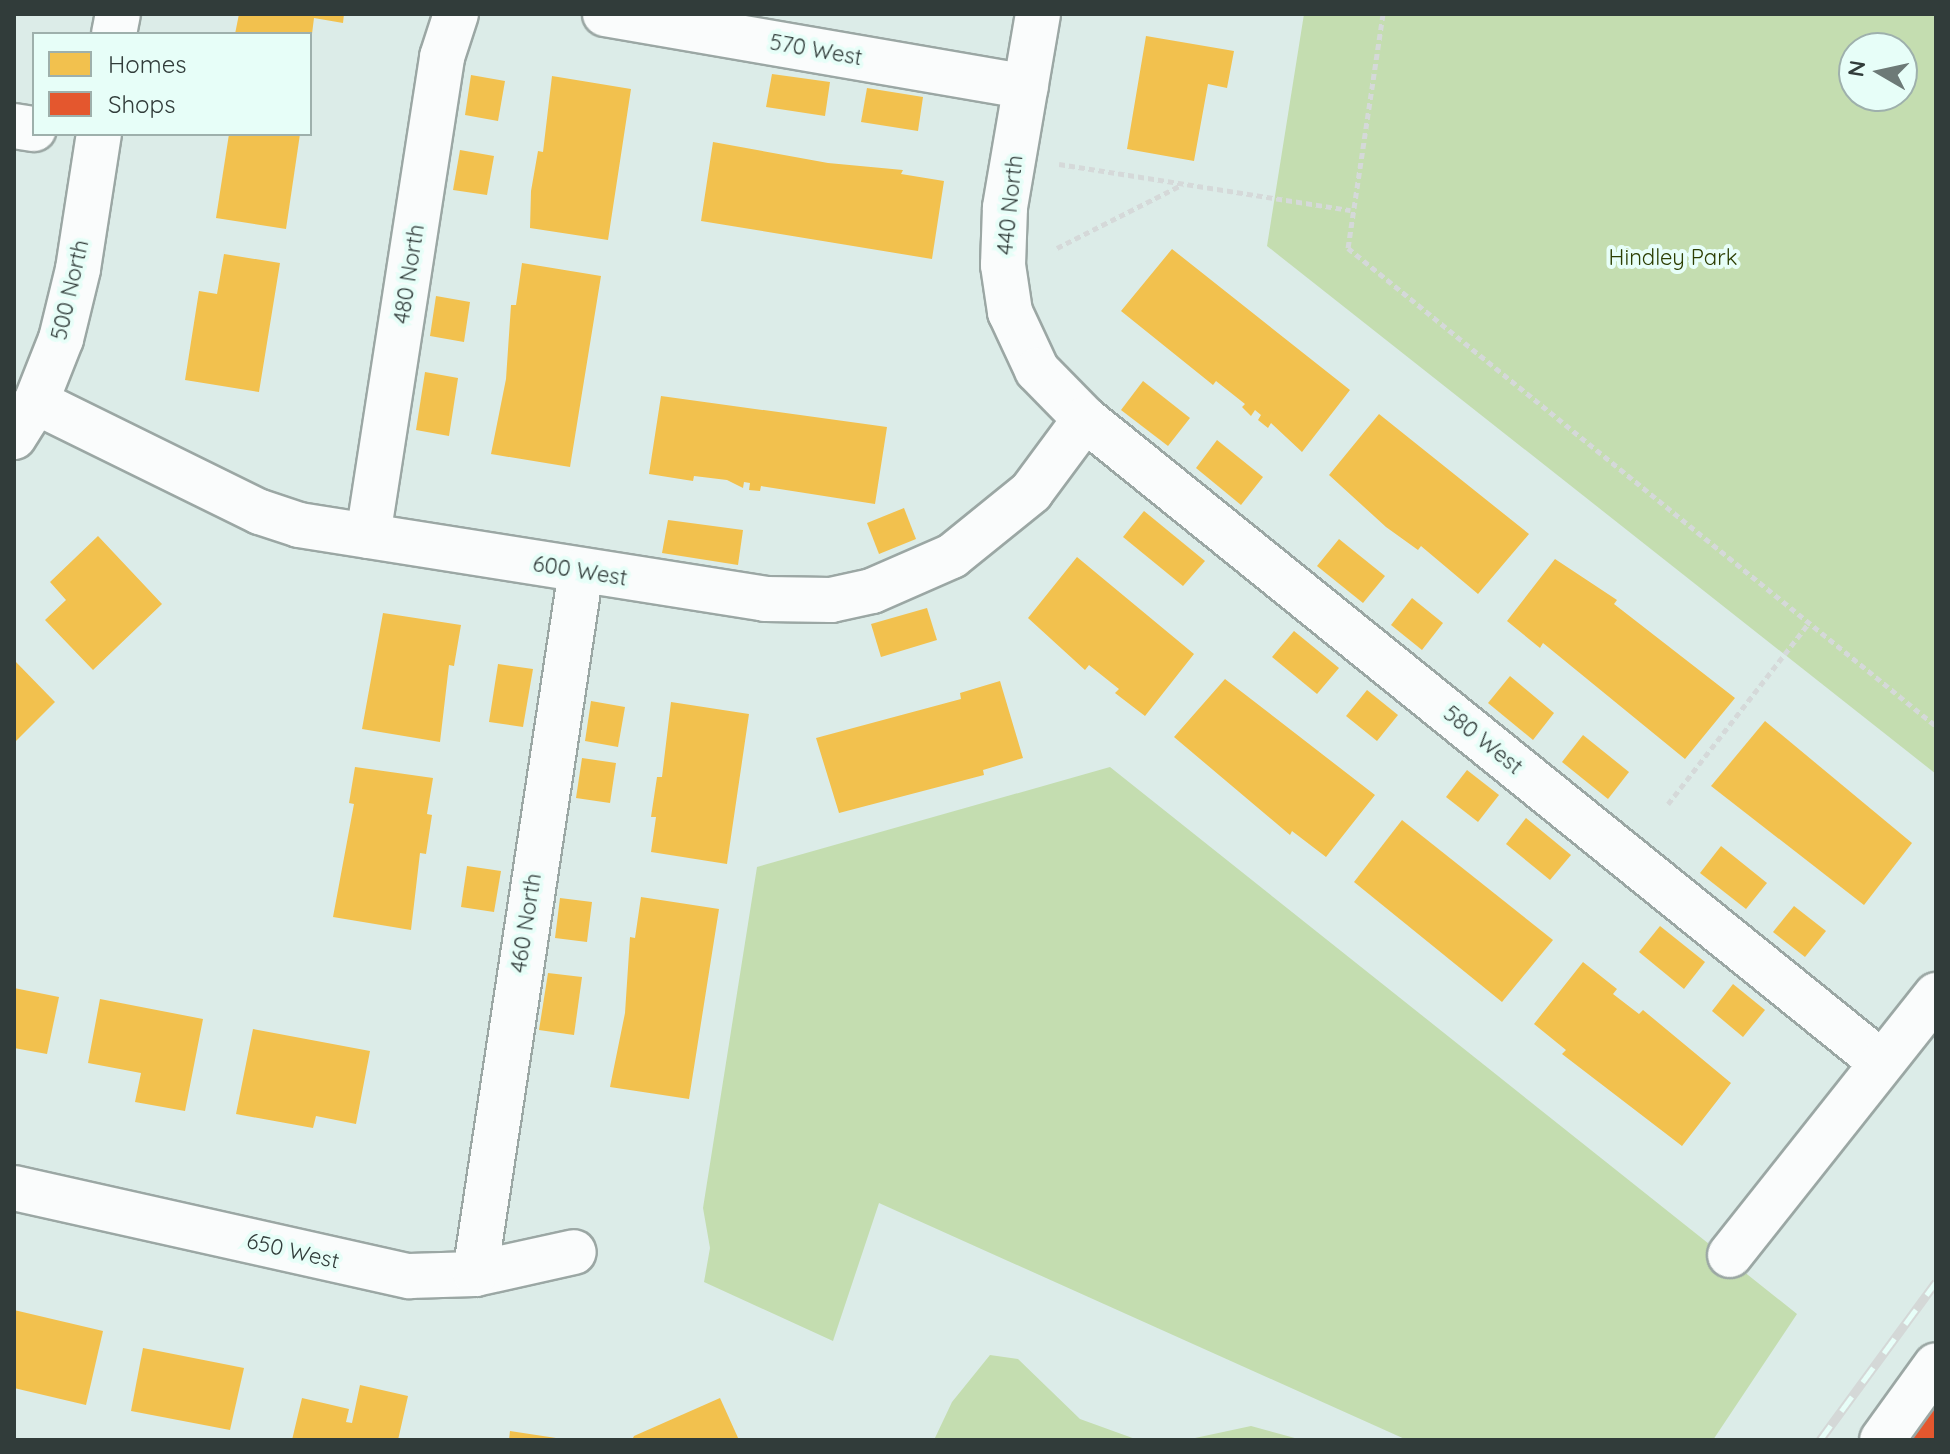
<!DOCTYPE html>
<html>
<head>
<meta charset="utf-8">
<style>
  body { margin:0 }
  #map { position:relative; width:1950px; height:1454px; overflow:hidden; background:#dcece8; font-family:Quicksand,sans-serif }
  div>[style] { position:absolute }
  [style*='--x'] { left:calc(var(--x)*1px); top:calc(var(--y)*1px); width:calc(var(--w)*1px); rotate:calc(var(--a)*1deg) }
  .green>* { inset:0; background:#c4ddb0 }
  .homes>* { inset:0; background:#f2c14e }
  .shops>* { inset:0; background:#e4572e }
  .path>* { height:5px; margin-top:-2.5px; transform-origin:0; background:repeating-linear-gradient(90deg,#d5d9d9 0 6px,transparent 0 10px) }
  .roads { filter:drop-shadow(2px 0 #9ba7a4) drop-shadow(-2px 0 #9ba7a4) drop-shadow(0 2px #9ba7a4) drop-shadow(0 -2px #9ba7a4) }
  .minor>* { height:44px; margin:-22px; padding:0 22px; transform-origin:22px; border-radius:22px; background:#fafcfc }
  .rail>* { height:9px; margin-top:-4.5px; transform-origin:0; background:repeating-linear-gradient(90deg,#e7fef8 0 18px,#d4d8d7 0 36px); box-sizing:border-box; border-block:2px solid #d4d8d7 }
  span { translate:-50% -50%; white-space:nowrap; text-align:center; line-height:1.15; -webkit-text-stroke:8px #e7fef8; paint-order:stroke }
  .street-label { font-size:22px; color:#313c3a }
  .park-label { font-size:22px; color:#2c3e02 }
  .frame { position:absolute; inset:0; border:16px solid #313c3a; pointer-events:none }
  .legend { position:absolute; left:32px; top:32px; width:280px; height:104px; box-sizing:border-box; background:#e7fef8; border:2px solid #9eb0ac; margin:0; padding:10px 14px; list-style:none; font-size:24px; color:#313c3a }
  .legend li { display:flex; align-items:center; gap:16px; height:40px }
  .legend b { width:40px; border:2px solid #9eb0ac }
  .north { position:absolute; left:1838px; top:32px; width:80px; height:80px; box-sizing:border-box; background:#e7fef8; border:2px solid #9eb0ac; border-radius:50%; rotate:279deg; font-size:22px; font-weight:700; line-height:32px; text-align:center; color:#313c3a }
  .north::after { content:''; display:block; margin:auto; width:28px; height:36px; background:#6d7a77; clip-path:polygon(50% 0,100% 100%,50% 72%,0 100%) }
</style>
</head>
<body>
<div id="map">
  <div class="green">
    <i style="clip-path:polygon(evenodd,1304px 14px,1936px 14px,1936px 774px,1267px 246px,1304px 14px,1854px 48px,1902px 48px,1902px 96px,1854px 96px,1854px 48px)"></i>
    <i style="clip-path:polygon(1110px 767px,1797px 1314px,1713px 1440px,1407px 1440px,879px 1203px,833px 1341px,704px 1282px,710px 1248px,703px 1208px,757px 867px)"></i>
    <i style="clip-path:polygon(990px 1355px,1018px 1359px,1080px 1419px,1138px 1440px,934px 1440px,952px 1402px)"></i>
    <i style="clip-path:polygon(1251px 1426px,1302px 1440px,1141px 1440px,1195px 1438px)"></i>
  </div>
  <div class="homes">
    <i style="clip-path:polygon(239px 14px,344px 14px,343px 23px,314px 18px,312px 34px,235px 34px)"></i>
    <i style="clip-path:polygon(1146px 36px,1234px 51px,1227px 88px,1208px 84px,1194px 161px,1127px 149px)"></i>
    <i style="clip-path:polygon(772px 74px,830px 82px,825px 116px,766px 107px)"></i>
    <i style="clip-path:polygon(471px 75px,505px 81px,498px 121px,465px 115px)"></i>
    <i style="clip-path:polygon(552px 76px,631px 89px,608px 240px,530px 228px,531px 191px,538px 151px,543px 152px)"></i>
    <i style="clip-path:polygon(867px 88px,923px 97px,918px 131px,861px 122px)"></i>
    <i style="clip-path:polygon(229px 134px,300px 134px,286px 229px,216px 218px)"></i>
    <i style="clip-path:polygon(713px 142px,828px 163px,903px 170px,901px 174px,944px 181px,932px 259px,701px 221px)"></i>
    <i style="clip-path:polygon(460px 150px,494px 156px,487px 195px,453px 190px)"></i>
    <i style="clip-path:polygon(1172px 249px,1350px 390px,1302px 452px,1271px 423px,1268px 428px,1258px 420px,1261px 415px,1255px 410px,1251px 416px,1242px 407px,1245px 404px,1216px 381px,1213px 385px,1121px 311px)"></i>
    <i style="clip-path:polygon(224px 254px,280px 263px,259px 392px,185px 380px,199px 291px,217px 294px)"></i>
    <i style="clip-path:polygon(522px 263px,601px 276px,570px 467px,491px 454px,506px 379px,511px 305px,516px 305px)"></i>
    <i style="clip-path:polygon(436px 296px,470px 302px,464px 342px,430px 336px)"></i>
    <i style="clip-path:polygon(425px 372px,458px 378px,449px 436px,416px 430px)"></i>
    <i style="clip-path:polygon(1143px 381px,1190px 418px,1168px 446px,1121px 410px)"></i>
    <i style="clip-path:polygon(661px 396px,887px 427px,875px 504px,761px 486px,760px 491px,749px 490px,750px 483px,744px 482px,743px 488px,727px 480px,694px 476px,693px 481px,649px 474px)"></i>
    <i style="clip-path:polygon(1379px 414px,1529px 534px,1478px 594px,1421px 546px,1418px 550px,1386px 527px,1329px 475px)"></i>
    <i style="clip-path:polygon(1217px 440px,1263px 477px,1241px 505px,1196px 468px)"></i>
    <i style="clip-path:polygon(904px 508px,916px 539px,879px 554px,867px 523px)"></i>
    <i style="clip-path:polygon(1144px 511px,1205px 561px,1183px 586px,1123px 537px)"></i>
    <i style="clip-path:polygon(668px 520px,743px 530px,738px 565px,662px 553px)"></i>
    <i style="clip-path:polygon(98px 536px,162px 604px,93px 670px,45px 620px,66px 600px,50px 582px)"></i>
    <i style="clip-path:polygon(1339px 539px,1385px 576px,1363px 603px,1317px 566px)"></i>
    <i style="clip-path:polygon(1077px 557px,1194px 654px,1145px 716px,1115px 693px,1119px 689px,1089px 665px,1085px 670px,1028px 618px)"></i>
    <i style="clip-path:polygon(1555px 559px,1617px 600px,1614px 604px,1735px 698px,1685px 759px,1543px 643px,1540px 648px,1507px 621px)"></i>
    <i style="clip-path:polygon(1412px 598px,1443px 623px,1422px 650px,1391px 625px)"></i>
    <i style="clip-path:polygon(927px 608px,937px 640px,881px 657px,871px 624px)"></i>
    <i style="clip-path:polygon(383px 613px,461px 625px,454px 666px,449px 665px,440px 742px,362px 729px)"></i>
    <i style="clip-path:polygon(1294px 631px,1339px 668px,1317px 694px,1272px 657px)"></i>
    <i style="clip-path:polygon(14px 660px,55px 702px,14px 743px)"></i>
    <i style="clip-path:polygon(498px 664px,533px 669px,523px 727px,489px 722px)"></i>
    <i style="clip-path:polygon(1510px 676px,1554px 713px,1533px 740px,1488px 703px)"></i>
    <i style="clip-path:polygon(1225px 679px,1375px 795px,1326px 857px,1292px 831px,1290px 835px,1174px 737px)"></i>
    <i style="clip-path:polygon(1000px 681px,1023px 758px,983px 770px,984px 775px,839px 813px,816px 738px,961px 699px,960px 693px)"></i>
    <i style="clip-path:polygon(1367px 690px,1398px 715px,1377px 741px,1346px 716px)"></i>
    <i style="clip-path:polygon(591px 701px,625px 707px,618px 747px,585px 741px)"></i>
    <i style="clip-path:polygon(671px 702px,749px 714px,727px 864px,651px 852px,656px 817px,651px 817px,657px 777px,662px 777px)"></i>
    <i style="clip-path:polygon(1765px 721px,1912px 843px,1864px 905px,1711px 786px)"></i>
    <i style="clip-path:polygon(1583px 735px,1629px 772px,1608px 799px,1562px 762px)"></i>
    <i style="clip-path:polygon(582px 758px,616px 763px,610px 803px,576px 798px)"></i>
    <i style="clip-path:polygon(355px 767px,433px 778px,427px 814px,432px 815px,426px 854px,420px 853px,411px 930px,333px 917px,354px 804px,349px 803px)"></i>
    <i style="clip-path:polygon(1467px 770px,1499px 795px,1478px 822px,1446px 797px)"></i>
    <i style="clip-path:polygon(1526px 818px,1571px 855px,1550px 880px,1506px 844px)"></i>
    <i style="clip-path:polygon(1402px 820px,1553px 940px,1502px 1002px,1354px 882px)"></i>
    <i style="clip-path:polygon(1721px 846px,1767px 883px,1746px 909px,1700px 873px)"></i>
    <i style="clip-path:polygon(467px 866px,501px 871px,494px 912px,461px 907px)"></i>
    <i style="clip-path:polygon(641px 897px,719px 909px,689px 1099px,610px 1087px,625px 1013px,630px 937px,635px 938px)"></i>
    <i style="clip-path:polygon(560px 898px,592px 902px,587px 942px,555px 938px)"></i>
    <i style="clip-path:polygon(1794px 906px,1826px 931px,1805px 957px,1773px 932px)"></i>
    <i style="clip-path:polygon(1660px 926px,1705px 962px,1684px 989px,1639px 952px)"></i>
    <i style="clip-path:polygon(1583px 962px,1617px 989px,1613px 994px,1639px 1014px,1643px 1010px,1731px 1083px,1682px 1146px,1562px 1054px,1566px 1050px,1534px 1024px)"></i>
    <i style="clip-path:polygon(548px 973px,582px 977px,574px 1035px,539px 1030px)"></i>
    <i style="clip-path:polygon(1733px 984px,1765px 1010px,1743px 1037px,1712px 1011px)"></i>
    <i style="clip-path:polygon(14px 988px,59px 997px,47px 1054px,14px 1048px)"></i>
    <i style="clip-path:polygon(100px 999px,203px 1019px,185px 1111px,135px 1102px,141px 1073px,88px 1063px)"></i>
    <i style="clip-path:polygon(253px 1029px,370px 1051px,356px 1124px,316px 1116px,313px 1128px,236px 1114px)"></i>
    <i style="clip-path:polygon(14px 1310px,103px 1331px,86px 1405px,14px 1388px)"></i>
    <i style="clip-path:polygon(143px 1348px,244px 1368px,230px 1430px,131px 1411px)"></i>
    <i style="clip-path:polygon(360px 1385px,408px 1396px,398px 1440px,292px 1440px,302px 1398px,349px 1409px,346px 1422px,352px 1423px)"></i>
    <i style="clip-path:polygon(720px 1398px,739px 1440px,632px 1440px,634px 1436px)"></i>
    <i style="clip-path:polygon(510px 1431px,556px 1438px,556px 1440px,509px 1440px)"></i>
  </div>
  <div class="shops">
    <i style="clip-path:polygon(1936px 1392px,1936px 1440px,1900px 1440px)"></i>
  </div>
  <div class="path">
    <i style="--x:1383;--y:14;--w:237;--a:98.5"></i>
    <i style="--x:1348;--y:248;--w:758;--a:39.11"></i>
    <i style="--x:1059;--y:164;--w:295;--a:9"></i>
    <i style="--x:1057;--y:248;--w:141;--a:-26.9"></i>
    <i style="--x:1668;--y:804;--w:228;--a:-52.1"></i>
  </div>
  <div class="roads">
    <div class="minor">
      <i style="--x:605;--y:14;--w:427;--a:9.8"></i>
      <i style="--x:1038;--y:14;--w:197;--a:99.7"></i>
      <i style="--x:1005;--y:208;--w:57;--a:92"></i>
      <i style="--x:1003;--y:265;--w:48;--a:81.5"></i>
      <i style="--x:1010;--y:312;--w:64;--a:65"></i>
      <i style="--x:1037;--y:370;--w:69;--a:45.6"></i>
      <i style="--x:1085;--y:419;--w:1023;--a:38.93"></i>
      <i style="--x:114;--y:34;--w:20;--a:-79"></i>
      <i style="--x:14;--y:126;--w:20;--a:9"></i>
      <i style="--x:36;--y:402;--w:250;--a:26.2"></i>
      <i style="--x:260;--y:512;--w:41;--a:18.4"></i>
      <i style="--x:299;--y:525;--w:472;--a:9"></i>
      <i style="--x:765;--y:599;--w:66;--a:0.9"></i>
      <i style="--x:831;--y:600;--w:42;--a:-12.4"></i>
      <i style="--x:872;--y:591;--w:87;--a:-23.6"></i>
      <i style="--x:952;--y:556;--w:102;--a:-39"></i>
      <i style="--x:1031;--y:492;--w:91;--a:-53.5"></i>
      <i style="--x:14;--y:437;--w:41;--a:-57.8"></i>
      <i style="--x:36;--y:402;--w:68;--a:-68.4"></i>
      <i style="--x:61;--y:339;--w:72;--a:-76.3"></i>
      <i style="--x:78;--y:269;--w:137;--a:-81.2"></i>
      <i style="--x:368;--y:536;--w:485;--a:-81.2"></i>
      <i style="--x:442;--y:57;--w:45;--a:-72"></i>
      <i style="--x:14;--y:1188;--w:405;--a:12.6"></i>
      <i style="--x:409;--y:1276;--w:66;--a:-1.7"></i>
      <i style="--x:475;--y:1274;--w:101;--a:-12.5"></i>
      <i style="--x:1730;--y:1255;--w:332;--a:-51.6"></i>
      <i style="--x:475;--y:1274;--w:711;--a:-81.43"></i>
      <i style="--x:1882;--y:1440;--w:92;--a:-54.2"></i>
    </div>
  </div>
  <div class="rail">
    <i style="--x:1820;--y:1440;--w:196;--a:-53.7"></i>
  </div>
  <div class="street-label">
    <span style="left:816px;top:50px;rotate:10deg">570 West</span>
    <span style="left:1010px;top:205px;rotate:-84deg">440 North</span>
    <span style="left:409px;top:274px;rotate:-81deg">480 North</span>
    <span style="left:70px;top:290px;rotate:-77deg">500 North</span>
    <span style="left:580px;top:571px;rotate:9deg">600 West</span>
    <span style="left:1483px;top:740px;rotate:39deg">580 West</span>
    <span style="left:526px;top:923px;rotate:-81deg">460 North</span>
    <span style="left:293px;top:1251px;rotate:13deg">650 West</span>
  </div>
  <div class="park-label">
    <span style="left:1673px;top:258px">Hindley Park</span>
  </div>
  <div class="frame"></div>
  <ul class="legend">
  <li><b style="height:22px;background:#f2c14e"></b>Homes</li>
  <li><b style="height:22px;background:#e4572e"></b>Shops</li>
  </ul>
  <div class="north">N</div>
</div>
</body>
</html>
